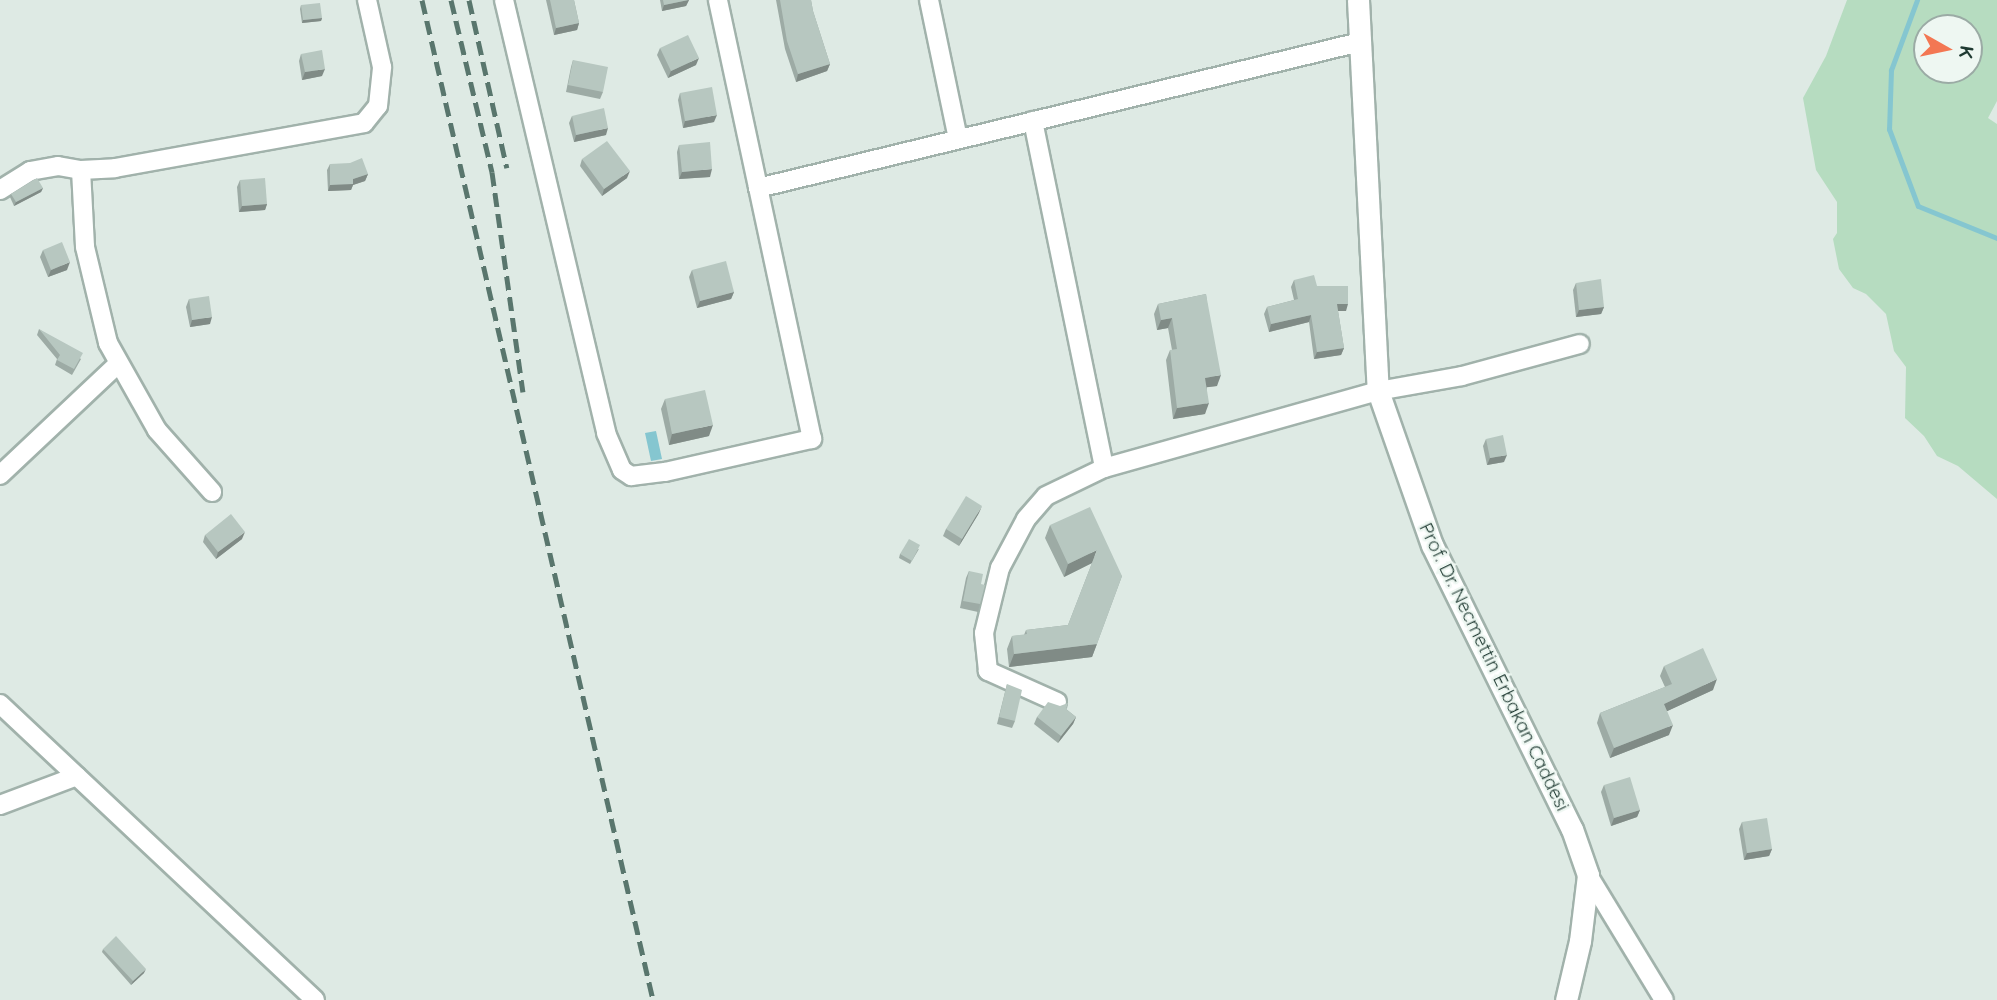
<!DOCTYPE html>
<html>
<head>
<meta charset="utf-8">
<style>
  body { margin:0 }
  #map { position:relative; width:1997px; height:1000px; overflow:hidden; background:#deeae4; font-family:Quicksand,sans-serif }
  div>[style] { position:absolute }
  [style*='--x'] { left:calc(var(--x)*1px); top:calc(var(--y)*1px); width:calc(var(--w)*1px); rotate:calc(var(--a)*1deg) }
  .green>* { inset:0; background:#b6dcc0 }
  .water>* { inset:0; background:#85c6d0 }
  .stream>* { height:5px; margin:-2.5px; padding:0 2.5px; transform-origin:2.5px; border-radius:2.5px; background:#85c6d0 }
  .roads { filter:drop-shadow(2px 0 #a1b2ab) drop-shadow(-2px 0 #a1b2ab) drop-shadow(0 2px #a1b2ab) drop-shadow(0 -2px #a1b2ab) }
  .street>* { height:18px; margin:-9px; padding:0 9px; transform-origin:9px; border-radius:9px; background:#fff }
  .secondary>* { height:21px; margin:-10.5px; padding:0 10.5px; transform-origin:10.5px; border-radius:10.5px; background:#fff }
  .rail>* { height:5px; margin-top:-2.5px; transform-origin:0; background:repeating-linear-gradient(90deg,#59766d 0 14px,transparent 0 21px) }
  .wall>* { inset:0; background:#9daba5 }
  .shaded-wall>* { inset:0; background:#808b86 }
  .building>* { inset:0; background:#b7c7c0 }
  span { translate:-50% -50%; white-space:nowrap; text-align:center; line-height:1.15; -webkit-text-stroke:5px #eef7f2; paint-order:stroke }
  .street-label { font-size:19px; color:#1f3a32 }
  .north { position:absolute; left:1913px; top:14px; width:70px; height:70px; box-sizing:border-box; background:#eef7f2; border:2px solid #9baba5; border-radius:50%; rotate:99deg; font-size:19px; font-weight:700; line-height:28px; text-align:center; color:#1f3a32 }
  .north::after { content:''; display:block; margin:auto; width:24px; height:32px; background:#f37753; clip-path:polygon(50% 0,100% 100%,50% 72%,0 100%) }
</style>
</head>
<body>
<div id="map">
  <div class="green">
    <i style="clip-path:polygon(evenodd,1847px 0,1997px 0,1997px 101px,1988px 118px,1997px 124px,1997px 499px,1958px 466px,1937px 456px,1924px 436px,1905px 418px,1906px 367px,1894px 351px,1886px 314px,1866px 294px,1853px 288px,1839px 269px,1833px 239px,1837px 233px,1837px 202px,1816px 170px,1803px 98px,1826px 56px,1847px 0,1927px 28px,1969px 28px,1969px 70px,1927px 70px,1927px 28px)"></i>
  </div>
  <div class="water">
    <i style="clip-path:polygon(656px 431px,662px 459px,651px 461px,645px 433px)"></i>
  </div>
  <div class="stream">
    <i style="--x:1917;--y:0;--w:75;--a:110.4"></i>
    <i style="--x:1891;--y:70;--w:59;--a:91.9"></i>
    <i style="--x:1889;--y:129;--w:82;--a:69.4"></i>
    <i style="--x:1918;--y:206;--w:85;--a:22.1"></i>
  </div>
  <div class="roads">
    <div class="street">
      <i style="--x:504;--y:0;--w:445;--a:76.7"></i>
      <i style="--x:606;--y:433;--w:40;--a:66.6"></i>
      <i style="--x:622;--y:470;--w:11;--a:34"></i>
      <i style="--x:631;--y:476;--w:34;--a:-7"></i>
      <i style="--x:665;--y:472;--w:151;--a:-12.7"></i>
      <i style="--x:812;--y:439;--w:449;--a:-102.1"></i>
      <i style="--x:929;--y:0;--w:142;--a:78.2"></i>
      <i style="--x:1033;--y:121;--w:354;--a:78.4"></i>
      <i style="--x:81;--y:170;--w:77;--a:87"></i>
      <i style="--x:85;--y:247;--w:99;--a:76.5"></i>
      <i style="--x:108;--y:343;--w:100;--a:60.6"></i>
      <i style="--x:157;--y:430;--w:83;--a:48.4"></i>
      <i style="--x:758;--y:188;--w:619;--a:-13.63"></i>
      <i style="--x:0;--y:190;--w:36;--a:-32"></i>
      <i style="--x:30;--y:171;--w:28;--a:-10"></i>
      <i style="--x:58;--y:166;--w:23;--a:10"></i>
      <i style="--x:81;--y:170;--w:34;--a:-3"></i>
      <i style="--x:115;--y:168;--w:253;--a:-10.2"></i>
      <i style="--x:364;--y:123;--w:22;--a:-51"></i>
      <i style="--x:378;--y:106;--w:39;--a:-84"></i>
      <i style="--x:382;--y:67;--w:69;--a:-102.6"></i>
      <i style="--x:0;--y:475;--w:163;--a:-43.3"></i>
      <i style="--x:1057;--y:702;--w:76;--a:-155.8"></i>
      <i style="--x:988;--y:671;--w:38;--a:-96"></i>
      <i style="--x:984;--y:633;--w:67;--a:-76.2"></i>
      <i style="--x:1000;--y:568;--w:55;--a:-62"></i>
      <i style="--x:1026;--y:519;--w:30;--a:-49"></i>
      <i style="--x:1046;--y:496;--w:64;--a:-25.8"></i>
      <i style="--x:1104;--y:468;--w:285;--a:-15.7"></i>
      <i style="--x:1378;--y:391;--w:85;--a:-10.1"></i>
      <i style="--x:1462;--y:376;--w:122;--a:-15.2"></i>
      <i style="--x:0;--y:704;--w:432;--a:43.2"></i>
      <i style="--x:0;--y:805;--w:82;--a:-20.6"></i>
      <i style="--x:1588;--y:875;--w:146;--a:58.7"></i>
    </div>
    <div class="secondary">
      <i style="--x:1358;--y:0;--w:392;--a:87.1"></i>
      <i style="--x:1378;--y:391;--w:163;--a:70.7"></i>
      <i style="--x:1432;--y:545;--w:317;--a:63.8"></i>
      <i style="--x:1572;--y:829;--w:49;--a:70.8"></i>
      <i style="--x:1588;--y:875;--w:66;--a:96.9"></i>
      <i style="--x:1580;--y:941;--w:61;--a:103.3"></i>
    </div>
  </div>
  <div class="rail">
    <i style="--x:422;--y:0;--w:1026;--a:76.99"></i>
    <i style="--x:451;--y:0;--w:177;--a:76.6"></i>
    <i style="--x:492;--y:172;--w:222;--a:82"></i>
    <i style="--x:469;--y:0;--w:172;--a:77.3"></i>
  </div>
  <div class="wall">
    <i style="clip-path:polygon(546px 0,574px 0,579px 23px,577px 30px,554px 35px)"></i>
    <i style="clip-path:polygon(660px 0,689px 0,686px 6px,662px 11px)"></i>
    <i style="clip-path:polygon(776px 0,811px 0,813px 11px,830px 64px,827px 71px,796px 82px,785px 49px)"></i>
    <i style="clip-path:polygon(301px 5px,322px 18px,321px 21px,302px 23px,300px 9px)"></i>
    <i style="clip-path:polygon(660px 48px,696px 65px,668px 78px,657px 55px)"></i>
    <i style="clip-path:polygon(301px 54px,322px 76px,302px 80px,299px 61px)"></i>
    <i style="clip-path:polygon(573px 60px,603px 92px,600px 99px,566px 92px,571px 67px)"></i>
    <i style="clip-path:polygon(680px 93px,714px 122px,683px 128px,678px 100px)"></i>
    <i style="clip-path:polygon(572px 116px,606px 135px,574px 142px,569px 123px)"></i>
    <i style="clip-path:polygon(679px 145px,710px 177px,679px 179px,677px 152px)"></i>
    <i style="clip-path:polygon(582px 159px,627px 178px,602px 196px,580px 166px)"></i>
    <i style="clip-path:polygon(330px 164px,368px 174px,365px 181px,353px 185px,351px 190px,328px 191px,327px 170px)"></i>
    <i style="clip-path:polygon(240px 180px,267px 204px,265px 210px,239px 212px,237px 187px)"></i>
    <i style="clip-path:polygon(43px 188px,41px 192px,14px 206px,10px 197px,11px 194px)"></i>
    <i style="clip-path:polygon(43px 250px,67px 270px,48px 277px,40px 257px)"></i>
    <i style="clip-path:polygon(692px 270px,734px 292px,731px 299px,697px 308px,689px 277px)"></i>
    <i style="clip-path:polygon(1294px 280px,1317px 286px,1346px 311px,1338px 311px,1344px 348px,1341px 355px,1314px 359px,1309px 322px,1269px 332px,1264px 314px,1267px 307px,1294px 300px,1291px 287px)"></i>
    <i style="clip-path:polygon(1576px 283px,1604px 307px,1601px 314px,1576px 317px,1573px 290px)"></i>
    <i style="clip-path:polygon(1206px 294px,1217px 386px,1207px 387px,1205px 414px,1173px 419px,1166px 360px,1170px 350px,1172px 350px,1168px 328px,1157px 330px,1154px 314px,1158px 304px)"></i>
    <i style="clip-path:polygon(189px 299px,210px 324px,190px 327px,186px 307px)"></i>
    <i style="clip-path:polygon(39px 329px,81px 359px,72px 375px,55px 365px,57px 359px,37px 335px)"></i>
    <i style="clip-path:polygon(665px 399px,709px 436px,669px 445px,661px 409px)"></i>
    <i style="clip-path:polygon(1486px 439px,1504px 462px,1487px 465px,1483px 446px)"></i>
    <i style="clip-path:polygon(979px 513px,959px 546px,943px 536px,946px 529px)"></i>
    <i style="clip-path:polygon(1050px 525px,1122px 576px,1092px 657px,1009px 667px,1007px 649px,1012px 636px,1024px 635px,1026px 630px,1068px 625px,1092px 563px,1064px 577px,1045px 538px)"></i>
    <i style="clip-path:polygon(205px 535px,242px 539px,216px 559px,203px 542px)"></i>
    <i style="clip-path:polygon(919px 549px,910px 564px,899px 558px,900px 554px)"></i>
    <i style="clip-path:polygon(969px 571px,981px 584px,980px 604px,978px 612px,960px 608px,966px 578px)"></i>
    <i style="clip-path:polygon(1664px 666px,1713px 690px,1667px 711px,1669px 735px,1610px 758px,1597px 723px,1600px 713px,1665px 687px,1660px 676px)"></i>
    <i style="clip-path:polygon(1007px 684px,1015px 721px,1012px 728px,997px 724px)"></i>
    <i style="clip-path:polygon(1066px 709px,1076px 717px,1073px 724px,1058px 743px,1034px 724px,1037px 717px)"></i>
    <i style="clip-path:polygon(1604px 785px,1640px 810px,1637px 817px,1611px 826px,1601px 792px)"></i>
    <i style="clip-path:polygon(1742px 822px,1772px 849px,1769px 856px,1744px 860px,1739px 829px)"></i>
    <i style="clip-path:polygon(103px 949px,144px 973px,131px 985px,102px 952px)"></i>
  </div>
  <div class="shaded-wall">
    <i style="clip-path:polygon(689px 0,686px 6px,662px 11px,664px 5px)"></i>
    <i style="clip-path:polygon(322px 18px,321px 21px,302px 23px,303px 20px)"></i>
    <i style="clip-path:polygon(579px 23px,577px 30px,554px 35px,556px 28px)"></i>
    <i style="clip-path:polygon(699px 58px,696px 65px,668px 78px,671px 71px)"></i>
    <i style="clip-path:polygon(830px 64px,827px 71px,796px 82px,798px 74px)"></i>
    <i style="clip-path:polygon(325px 69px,322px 76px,302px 80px,305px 72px)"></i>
    <i style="clip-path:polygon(717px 115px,714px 122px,683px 128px,685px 121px)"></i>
    <i style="clip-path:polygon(608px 128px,606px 135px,574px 142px,576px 135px)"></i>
    <i style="clip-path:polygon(712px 169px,710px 177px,679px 179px,682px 172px)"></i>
    <i style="clip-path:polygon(630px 171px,627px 178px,602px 196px,604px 189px)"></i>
    <i style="clip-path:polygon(368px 174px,365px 181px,353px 185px,351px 190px,328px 191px,330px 185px,353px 179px)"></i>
    <i style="clip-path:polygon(43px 188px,41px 192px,14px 206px,16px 202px)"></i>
    <i style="clip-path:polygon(267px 204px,265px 210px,239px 212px,242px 206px)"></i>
    <i style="clip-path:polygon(70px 262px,67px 270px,48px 277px,51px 270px)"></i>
    <i style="clip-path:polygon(734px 292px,731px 299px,697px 308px,700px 301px)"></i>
    <i style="clip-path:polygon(1337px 304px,1348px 304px,1346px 311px,1335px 311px)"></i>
    <i style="clip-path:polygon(1604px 307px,1601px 314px,1576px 317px,1579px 310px)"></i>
    <i style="clip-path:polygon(1311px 315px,1309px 322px,1269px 332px,1271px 324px)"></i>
    <i style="clip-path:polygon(212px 317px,210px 324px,190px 327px,192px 320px)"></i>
    <i style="clip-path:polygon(1172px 318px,1168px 328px,1157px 330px,1161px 320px)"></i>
    <i style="clip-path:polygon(1344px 348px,1341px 355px,1314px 359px,1317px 352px)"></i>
    <i style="clip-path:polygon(1221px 375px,1217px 386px,1201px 388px,1205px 378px)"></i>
    <i style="clip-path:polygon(1209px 403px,1205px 414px,1173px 419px,1177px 408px)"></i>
    <i style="clip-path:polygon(713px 425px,709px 436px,669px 445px,672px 434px)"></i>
    <i style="clip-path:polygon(1507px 455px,1504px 462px,1487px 465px,1490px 458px)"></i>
    <i style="clip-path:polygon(982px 506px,979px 513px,959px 546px,962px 539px)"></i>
    <i style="clip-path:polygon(245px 532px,242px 539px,216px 559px,218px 552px)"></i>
    <i style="clip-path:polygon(1097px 550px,1092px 563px,1064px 577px,1068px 564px)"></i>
    <i style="clip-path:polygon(1118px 589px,1092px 657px,1009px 667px,1014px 654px,1097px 644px)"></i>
    <i style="clip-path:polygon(1717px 679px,1713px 690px,1661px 714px,1664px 704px)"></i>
    <i style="clip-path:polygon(1076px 717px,1073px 724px,1058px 743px,1061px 736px)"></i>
    <i style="clip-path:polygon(1673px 725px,1669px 735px,1610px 758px,1614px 748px)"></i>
    <i style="clip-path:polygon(1640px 810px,1637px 817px,1611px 826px,1614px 818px)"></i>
    <i style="clip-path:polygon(1772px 849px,1769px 856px,1744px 860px,1747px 853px)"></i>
    <i style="clip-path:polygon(146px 969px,144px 973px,131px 985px,133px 981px)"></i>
  </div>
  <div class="building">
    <i style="clip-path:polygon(550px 0,574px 0,579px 23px,556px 28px)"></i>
    <i style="clip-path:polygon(663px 0,688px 0,664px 5px)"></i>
    <i style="clip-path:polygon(780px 0,811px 0,813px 11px,830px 64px,798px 74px,787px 41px)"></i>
    <i style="clip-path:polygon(320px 3px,322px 18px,303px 20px,301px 5px)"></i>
    <i style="clip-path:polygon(688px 35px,699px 58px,671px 71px,660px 48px)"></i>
    <i style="clip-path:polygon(322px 50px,325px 69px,305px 72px,301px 54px)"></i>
    <i style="clip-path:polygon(573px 60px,608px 67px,603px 92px,568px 85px)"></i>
    <i style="clip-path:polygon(712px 87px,717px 115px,685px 121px,680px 93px)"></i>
    <i style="clip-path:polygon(604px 108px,608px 128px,576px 135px,572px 116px)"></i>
    <i style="clip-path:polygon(607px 141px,630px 171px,604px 189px,582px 159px)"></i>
    <i style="clip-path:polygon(710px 142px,712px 169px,682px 172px,679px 145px)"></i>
    <i style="clip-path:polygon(362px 158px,368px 174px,353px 179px,353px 184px,330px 185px,330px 164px,350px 163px)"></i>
    <i style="clip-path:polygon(37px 178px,43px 188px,16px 202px,11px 194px)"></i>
    <i style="clip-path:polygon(265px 178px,267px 204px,242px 206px,240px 180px)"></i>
    <i style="clip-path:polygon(62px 242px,70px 262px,51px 270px,43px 250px)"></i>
    <i style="clip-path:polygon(726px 261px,734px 292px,700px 301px,692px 270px)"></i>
    <i style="clip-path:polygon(1314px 275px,1317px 286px,1348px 286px,1348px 304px,1337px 304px,1344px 348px,1317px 352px,1311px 315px,1271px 324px,1267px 307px,1298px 299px,1294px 280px)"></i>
    <i style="clip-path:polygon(1601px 279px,1604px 307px,1579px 310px,1576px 283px)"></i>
    <i style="clip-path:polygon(1206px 294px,1221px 375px,1205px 378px,1209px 403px,1177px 408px,1170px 350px,1177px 349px,1172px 318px,1161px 320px,1158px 304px)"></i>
    <i style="clip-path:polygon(209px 296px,212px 317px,192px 320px,189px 299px)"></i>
    <i style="clip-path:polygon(39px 329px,83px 353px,74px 369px,57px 360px,60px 355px)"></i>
    <i style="clip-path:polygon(705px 390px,713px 425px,672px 434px,665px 399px)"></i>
    <i style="clip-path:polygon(1503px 435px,1507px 455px,1490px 458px,1486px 439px)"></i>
    <i style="clip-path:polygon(966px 496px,982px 506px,962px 539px,946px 529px)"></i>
    <i style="clip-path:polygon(1090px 507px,1122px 576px,1097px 644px,1014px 654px,1012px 636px,1027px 634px,1026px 630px,1068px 625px,1097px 550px,1068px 564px,1050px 525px)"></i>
    <i style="clip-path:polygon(231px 514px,245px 532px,218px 552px,205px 535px)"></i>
    <i style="clip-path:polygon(909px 539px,920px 545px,912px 561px,900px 554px)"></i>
    <i style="clip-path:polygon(969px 571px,983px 574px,981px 584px,985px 585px,980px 604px,963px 601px)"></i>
    <i style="clip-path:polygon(1703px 648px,1717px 679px,1664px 704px,1673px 725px,1614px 748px,1600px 713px,1672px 684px,1664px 666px)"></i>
    <i style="clip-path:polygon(1007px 684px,1022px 690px,1015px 721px,999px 717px)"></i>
    <i style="clip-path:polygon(1048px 702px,1060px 706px,1068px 703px,1066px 709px,1076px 717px,1061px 736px,1037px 717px)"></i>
    <i style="clip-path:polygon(1630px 777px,1640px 810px,1614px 818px,1604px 785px)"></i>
    <i style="clip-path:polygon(1767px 818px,1772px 849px,1747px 853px,1742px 822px)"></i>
    <i style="clip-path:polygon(116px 936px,146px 969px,133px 981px,103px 949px)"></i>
  </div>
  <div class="street-label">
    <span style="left:1494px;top:667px;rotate:64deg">Prof. Dr. Necmettin Erbakan Caddesi</span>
  </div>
  <div class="north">K</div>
</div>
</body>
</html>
